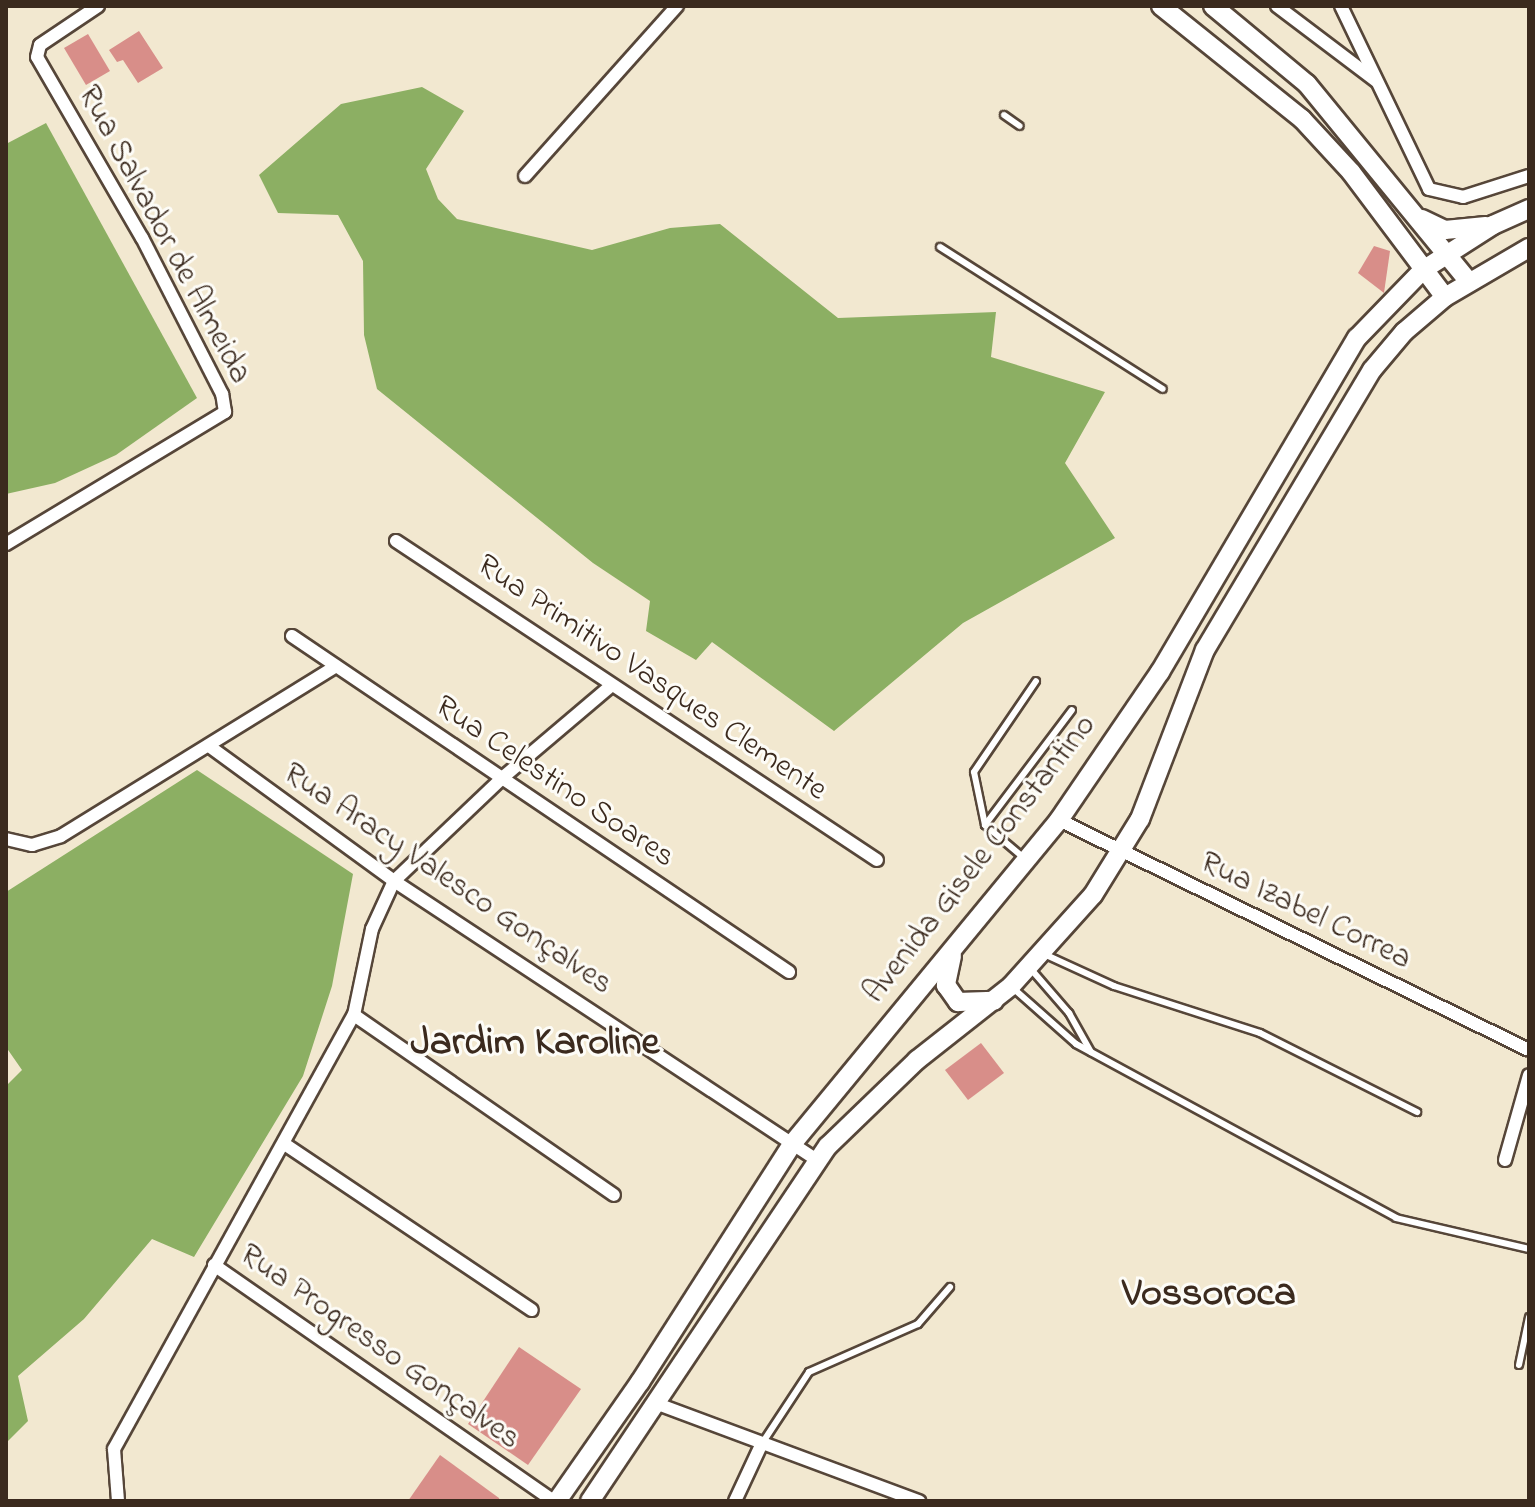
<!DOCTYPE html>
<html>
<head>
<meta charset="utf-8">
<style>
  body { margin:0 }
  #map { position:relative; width:1535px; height:1507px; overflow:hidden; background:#f2e8d0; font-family:"Indie Flower",sans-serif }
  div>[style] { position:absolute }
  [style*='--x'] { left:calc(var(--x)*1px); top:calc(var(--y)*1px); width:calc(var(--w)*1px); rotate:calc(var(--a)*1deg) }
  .forest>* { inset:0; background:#8caf63 }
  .building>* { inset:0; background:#d88e89 }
  .roads { filter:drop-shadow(2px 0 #564639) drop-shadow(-2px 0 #564639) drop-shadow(0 2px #564639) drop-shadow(0 -2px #564639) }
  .lane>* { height:6px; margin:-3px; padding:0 3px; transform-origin:3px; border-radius:3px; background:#fff }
  .street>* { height:12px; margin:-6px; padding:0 6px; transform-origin:6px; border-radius:6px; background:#fff }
  .secondary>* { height:18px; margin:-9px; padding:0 9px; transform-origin:9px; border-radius:9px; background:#fff }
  span { translate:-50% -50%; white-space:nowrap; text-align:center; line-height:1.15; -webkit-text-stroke:6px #fdfcf7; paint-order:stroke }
  .street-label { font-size:32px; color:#3b2a1e }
  .district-label { font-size:40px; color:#3b2a1e; font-weight:700 }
  .frame { position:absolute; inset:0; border:8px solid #3b2a1e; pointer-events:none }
</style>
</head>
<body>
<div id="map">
  <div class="forest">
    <i style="clip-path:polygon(422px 87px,464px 111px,426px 169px,438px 199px,457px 219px,592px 250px,670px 228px,720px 224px,838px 318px,996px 312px,991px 357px,1105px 392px,1065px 463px,1115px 538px,963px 623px,834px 731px,712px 642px,696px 660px,646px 631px,650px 601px,593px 563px,377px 389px,364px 335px,363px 261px,338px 215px,278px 213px,259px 175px,341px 104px)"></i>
    <i style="clip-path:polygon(46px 123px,197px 398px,116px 455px,55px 483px,6px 494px,6px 144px)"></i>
    <i style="clip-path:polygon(197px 770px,353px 874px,332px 986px,303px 1076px,194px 1257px,152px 1239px,84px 1319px,18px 1376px,28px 1421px,6px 1443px,6px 1086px,22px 1070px,6px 1047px,6px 892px)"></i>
  </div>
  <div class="building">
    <i style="clip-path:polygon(139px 31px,163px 68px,138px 83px,123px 60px,117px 62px,109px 50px)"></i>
    <i style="clip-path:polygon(88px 34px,110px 71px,86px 85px,64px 48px)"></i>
    <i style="clip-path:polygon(1374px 246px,1390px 251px,1384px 293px,1358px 273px)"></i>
    <i style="clip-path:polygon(981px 1043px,1004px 1073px,968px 1100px,945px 1070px)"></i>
    <i style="clip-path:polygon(519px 1347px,581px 1389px,528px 1465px,468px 1424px)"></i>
    <i style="clip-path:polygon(440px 1455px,499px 1498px,500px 1501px,408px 1501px)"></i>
  </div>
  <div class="roads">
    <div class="lane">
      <i style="--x:1004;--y:115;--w:19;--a:35"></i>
      <i style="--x:940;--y:247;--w:264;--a:32.5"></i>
      <i style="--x:985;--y:825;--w:144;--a:-52.9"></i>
      <i style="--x:1024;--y:858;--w:51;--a:-139.8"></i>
      <i style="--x:985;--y:825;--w:54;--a:-101.7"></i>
      <i style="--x:974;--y:772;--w:110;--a:-55.7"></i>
      <i style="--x:1044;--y:954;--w:77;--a:24.6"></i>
      <i style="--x:1114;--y:986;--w:153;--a:17.8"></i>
      <i style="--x:1260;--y:1033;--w:176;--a:26.7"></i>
      <i style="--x:1030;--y:968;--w:60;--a:49.1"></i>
      <i style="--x:1069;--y:1013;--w:45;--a:60.6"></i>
      <i style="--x:1014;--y:989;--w:83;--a:41.6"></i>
      <i style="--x:1076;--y:1044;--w:364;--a:28.5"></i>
      <i style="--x:1396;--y:1218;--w:137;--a:13.1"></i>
      <i style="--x:1519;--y:1365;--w:49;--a:-78.2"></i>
      <i style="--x:763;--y:1442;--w:84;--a:-56.7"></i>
      <i style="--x:809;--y:1372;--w:119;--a:-23.8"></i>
      <i style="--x:918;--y:1324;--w:49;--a:-49.1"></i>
    </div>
    <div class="street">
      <i style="--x:1277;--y:6;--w:124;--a:37.1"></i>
      <i style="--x:1341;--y:6;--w:203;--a:64.3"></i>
      <i style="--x:1429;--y:189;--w:35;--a:13"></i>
      <i style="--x:1463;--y:197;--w:69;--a:-17.7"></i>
      <i style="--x:525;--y:176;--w:228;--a:-48.2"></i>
      <i style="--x:396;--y:541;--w:577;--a:33.55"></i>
      <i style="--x:6;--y:544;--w:256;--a:-31.1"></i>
      <i style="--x:225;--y:412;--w:18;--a:-99"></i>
      <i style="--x:222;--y:394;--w:175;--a:-117.1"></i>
      <i style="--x:142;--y:238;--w:209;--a:-120.1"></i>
      <i style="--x:37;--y:57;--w:12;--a:-76"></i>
      <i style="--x:40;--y:45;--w:70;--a:-33.9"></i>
      <i style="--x:292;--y:636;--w:600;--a:34.06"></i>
      <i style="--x:209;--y:746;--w:229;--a:36.1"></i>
      <i style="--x:394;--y:881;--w:507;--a:33.41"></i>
      <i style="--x:1059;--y:820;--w:523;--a:26.08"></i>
      <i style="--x:6;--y:839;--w:27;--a:13"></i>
      <i style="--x:32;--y:845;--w:30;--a:-17"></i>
      <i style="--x:61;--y:836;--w:323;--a:-31.7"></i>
      <i style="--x:354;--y:1015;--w:316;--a:34.7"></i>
      <i style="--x:286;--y:1145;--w:296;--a:33.9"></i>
      <i style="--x:1505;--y:1160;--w:88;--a:-74.2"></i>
      <i style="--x:214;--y:1265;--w:414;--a:34.8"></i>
      <i style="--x:655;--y:1403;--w:282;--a:20.4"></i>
      <i style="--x:118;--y:1501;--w:52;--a:-94.4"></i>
      <i style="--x:114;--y:1449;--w:496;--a:-61.1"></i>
      <i style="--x:354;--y:1015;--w:88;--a:-78.2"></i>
      <i style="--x:372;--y:929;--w:53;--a:-65.4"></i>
      <i style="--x:394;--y:881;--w:148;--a:-43.6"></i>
      <i style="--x:501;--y:779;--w:145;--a:-40.3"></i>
      <i style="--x:735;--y:1501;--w:64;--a:-65"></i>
    </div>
    <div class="secondary">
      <i style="--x:1161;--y:6;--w:181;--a:38.7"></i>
      <i style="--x:1302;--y:119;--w:72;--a:47.2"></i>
      <i style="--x:1351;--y:172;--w:156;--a:53.1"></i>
      <i style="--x:1213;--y:6;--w:122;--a:39.7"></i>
      <i style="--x:1307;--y:84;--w:254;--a:50.7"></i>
      <i style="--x:1422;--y:219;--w:25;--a:26"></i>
      <i style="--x:1445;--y:230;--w:41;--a:-5.6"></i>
      <i style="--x:952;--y:956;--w:30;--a:102"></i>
      <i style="--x:946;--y:985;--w:21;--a:55"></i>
      <i style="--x:958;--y:1002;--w:36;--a:-2"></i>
      <i style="--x:557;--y:1501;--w:145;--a:-55.1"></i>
      <i style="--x:640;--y:1382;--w:282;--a:-57.4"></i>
      <i style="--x:792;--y:1144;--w:420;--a:-50.5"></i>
      <i style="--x:1059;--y:820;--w:179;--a:-55.7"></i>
      <i style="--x:1160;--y:672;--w:388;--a:-59.5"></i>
      <i style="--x:1357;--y:338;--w:95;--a:-45.9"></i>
      <i style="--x:1423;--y:270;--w:83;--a:-32.7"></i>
      <i style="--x:1493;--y:225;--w:39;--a:-24"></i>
      <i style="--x:590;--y:1501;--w:427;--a:-56.2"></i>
      <i style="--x:828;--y:1146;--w:124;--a:-44"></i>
      <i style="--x:917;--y:1060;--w:120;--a:-38.2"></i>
      <i style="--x:1011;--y:986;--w:122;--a:-48"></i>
      <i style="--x:1093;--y:895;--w:89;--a:-58.3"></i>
      <i style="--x:1140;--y:819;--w:181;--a:-69"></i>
      <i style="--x:1205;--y:650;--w:326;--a:-59.2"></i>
      <i style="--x:1372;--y:370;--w:50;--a:-49.9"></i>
      <i style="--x:1404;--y:332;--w:54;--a:-40.5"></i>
      <i style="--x:1445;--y:297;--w:97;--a:-30.3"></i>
    </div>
  </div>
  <div class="street-label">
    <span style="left:163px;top:235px;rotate:62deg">Rua Salvador de Almeida</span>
    <span style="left:651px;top:679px;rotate:34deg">Rua Primitivo Vasques Clemente</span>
    <span style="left:554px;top:783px;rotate:34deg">Rua Celestino Soares</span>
    <span style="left:981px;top:860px;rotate:-52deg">Avenida Gisele Constantino</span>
    <span style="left:447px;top:880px;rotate:34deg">Rua Aracy Valesco Gonçalves</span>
    <span style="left:1305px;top:912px;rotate:26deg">Rua Izabel Correa</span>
    <span style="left:379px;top:1348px;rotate:35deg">Rua Progresso Gonçalves</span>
  </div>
  <div class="district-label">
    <span style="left:535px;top:1044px">Jardim Karoline</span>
    <span style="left:1209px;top:1295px">Vossoroca</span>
  </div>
  <div class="frame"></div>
</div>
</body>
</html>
